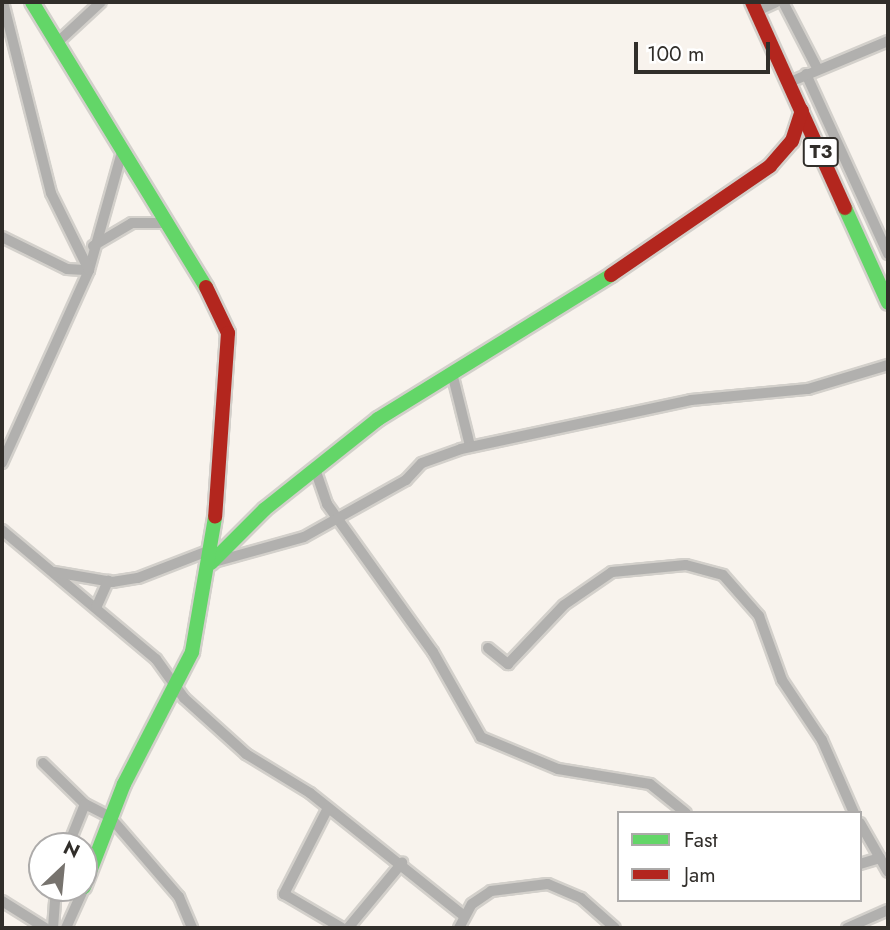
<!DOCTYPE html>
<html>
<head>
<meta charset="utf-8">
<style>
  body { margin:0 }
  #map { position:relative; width:890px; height:930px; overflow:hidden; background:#f8f3ed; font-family:Jost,sans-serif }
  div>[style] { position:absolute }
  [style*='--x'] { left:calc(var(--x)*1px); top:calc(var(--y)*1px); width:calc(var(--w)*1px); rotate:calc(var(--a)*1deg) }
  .roads { filter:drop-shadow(2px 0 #d3d0cb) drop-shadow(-2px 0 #d3d0cb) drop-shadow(0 2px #d3d0cb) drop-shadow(0 -2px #d3d0cb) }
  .street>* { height:10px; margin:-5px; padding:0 5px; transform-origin:5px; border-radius:5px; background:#b1b0ae }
  .fast>* { height:14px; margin:-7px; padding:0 7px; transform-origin:7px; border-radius:7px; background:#63d668 }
  .jam>* { height:14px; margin:-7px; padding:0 7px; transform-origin:7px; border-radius:7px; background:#b3261e }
  span { translate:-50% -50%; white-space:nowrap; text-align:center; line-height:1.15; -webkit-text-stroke:7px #fff; paint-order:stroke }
  .shield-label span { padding:2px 5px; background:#fff; border:2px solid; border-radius:5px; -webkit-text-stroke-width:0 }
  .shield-label { font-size:19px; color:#312e2a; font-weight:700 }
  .frame { position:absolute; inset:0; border:4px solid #312e2a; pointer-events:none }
  .legend { position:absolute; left:617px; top:811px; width:245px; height:91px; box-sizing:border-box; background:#fff; border:2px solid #adabaa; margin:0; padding:9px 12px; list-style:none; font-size:21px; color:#312e2a }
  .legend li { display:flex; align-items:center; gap:14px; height:35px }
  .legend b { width:35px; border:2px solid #adabaa }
  .north { position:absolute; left:28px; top:832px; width:70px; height:70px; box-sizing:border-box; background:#fff; border:2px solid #adabaa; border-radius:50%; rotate:26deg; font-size:19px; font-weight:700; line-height:28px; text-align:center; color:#312e2a }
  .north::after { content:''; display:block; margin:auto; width:24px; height:32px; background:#77736e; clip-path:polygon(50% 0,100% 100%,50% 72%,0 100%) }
  .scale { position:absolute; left:634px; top:42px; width:136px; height:32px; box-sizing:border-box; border:4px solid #312e2a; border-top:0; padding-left:9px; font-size:21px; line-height:24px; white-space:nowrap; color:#312e2a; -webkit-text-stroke:5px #fff; paint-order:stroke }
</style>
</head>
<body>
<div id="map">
  <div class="roads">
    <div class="street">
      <i style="--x:783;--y:2;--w:74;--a:62.7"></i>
      <i style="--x:757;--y:11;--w:21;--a:-25"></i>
      <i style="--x:59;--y:41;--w:57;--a:-42.9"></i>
      <i style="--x:806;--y:74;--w:198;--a:65.5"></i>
      <i style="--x:790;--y:82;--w:106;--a:-22.7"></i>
      <i style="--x:2;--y:237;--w:72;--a:26.2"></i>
      <i style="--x:67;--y:269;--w:22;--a:3"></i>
      <i style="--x:89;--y:270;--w:123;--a:-74.4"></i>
      <i style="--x:93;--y:246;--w:45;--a:-30.5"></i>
      <i style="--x:132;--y:223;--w:31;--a:0"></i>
      <i style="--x:452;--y:373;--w:75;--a:76.1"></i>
      <i style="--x:2;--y:463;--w:212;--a:-65.7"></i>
      <i style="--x:89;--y:270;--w:86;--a:-116.3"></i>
      <i style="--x:51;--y:193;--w:197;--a:-104.1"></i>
      <i style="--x:315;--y:469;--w:37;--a:71"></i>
      <i style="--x:327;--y:504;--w:182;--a:54.4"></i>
      <i style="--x:433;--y:652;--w:98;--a:60.5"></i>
      <i style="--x:481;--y:737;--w:83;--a:22.6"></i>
      <i style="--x:558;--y:769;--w:93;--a:9.3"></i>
      <i style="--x:650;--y:784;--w:46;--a:38.9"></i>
      <i style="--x:2;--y:530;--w:201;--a:40"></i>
      <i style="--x:156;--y:659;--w:48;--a:54.3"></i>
      <i style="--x:184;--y:698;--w:84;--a:42.1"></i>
      <i style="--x:246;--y:754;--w:75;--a:31.4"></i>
      <i style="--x:310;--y:793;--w:196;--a:38.6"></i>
      <i style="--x:214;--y:562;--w:93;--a:-15.5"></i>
      <i style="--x:304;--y:537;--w:117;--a:-29.2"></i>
      <i style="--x:406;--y:480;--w:23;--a:-47"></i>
      <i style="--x:422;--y:463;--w:41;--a:-19.7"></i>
      <i style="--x:461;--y:449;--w:235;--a:-12"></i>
      <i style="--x:691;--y:400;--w:118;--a:-5.4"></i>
      <i style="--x:808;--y:389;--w:84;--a:-16.7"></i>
      <i style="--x:54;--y:572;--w:59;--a:9.8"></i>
      <i style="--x:112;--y:582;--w:26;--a:-9"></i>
      <i style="--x:138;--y:578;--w:80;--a:-21.1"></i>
      <i style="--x:96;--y:608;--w:30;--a:-66"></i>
      <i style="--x:488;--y:648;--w:26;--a:39"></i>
      <i style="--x:508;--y:664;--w:81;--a:-46.5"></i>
      <i style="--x:564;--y:605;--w:58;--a:-34.5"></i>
      <i style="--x:612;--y:572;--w:74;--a:-5.4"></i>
      <i style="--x:686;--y:565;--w:38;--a:15"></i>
      <i style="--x:723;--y:575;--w:55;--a:48.7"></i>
      <i style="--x:759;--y:616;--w:68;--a:70.2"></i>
      <i style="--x:782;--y:680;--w:72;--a:56.3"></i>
      <i style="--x:822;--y:740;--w:80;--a:66.3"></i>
      <i style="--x:43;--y:763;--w:59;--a:44.3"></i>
      <i style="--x:85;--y:804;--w:28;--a:27"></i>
      <i style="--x:110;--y:817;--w:106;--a:49.2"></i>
      <i style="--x:179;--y:897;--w:34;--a:67"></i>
      <i style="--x:328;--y:808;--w:97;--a:117.1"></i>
      <i style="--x:284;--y:894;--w:67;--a:30.4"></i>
      <i style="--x:860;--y:823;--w:56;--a:60.3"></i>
      <i style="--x:68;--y:846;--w:45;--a:-68"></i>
      <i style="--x:860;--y:864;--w:21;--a:-17"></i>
      <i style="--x:2;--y:901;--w:51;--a:32.1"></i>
      <i style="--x:53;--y:928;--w:40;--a:-85.7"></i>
      <i style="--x:66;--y:928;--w:44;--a:-65.8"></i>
      <i style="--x:348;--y:928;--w:85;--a:-50.3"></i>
      <i style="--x:459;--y:928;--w:27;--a:-62"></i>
      <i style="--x:472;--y:904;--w:23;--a:-34"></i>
      <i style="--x:491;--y:891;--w:57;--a:-7"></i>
      <i style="--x:548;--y:884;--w:36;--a:23"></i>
      <i style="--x:581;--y:898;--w:45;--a:41.4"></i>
      <i style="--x:847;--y:928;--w:45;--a:-23.7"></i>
    </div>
    <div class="fast">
      <i style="--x:32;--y:2;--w:334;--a:58.6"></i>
      <i style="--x:845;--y:208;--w:104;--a:65.6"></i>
      <i style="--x:211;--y:563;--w:76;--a:-45"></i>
      <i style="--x:265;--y:509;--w:144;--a:-38.5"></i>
      <i style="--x:378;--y:419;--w:274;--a:-31.7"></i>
      <i style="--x:84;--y:887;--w:110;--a:-68.8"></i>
      <i style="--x:124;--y:784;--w:148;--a:-62.7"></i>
      <i style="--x:192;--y:652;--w:137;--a:-80.3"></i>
    </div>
    <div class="jam">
      <i style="--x:752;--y:2;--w:226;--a:65.7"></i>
      <i style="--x:611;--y:275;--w:193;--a:-34.4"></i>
      <i style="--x:770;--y:166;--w:33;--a:-49"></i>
      <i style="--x:792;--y:141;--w:32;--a:-72"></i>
      <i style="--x:206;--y:287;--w:51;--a:64.4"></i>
      <i style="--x:228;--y:333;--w:184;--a:94"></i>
    </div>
  </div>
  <div class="shield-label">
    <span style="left:821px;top:152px">T3</span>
  </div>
  <div class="frame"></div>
  <ul class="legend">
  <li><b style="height:9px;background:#63d668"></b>Fast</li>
  <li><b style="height:9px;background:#b3261e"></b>Jam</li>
  </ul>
  <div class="north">N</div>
  <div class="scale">100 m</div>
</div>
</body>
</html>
